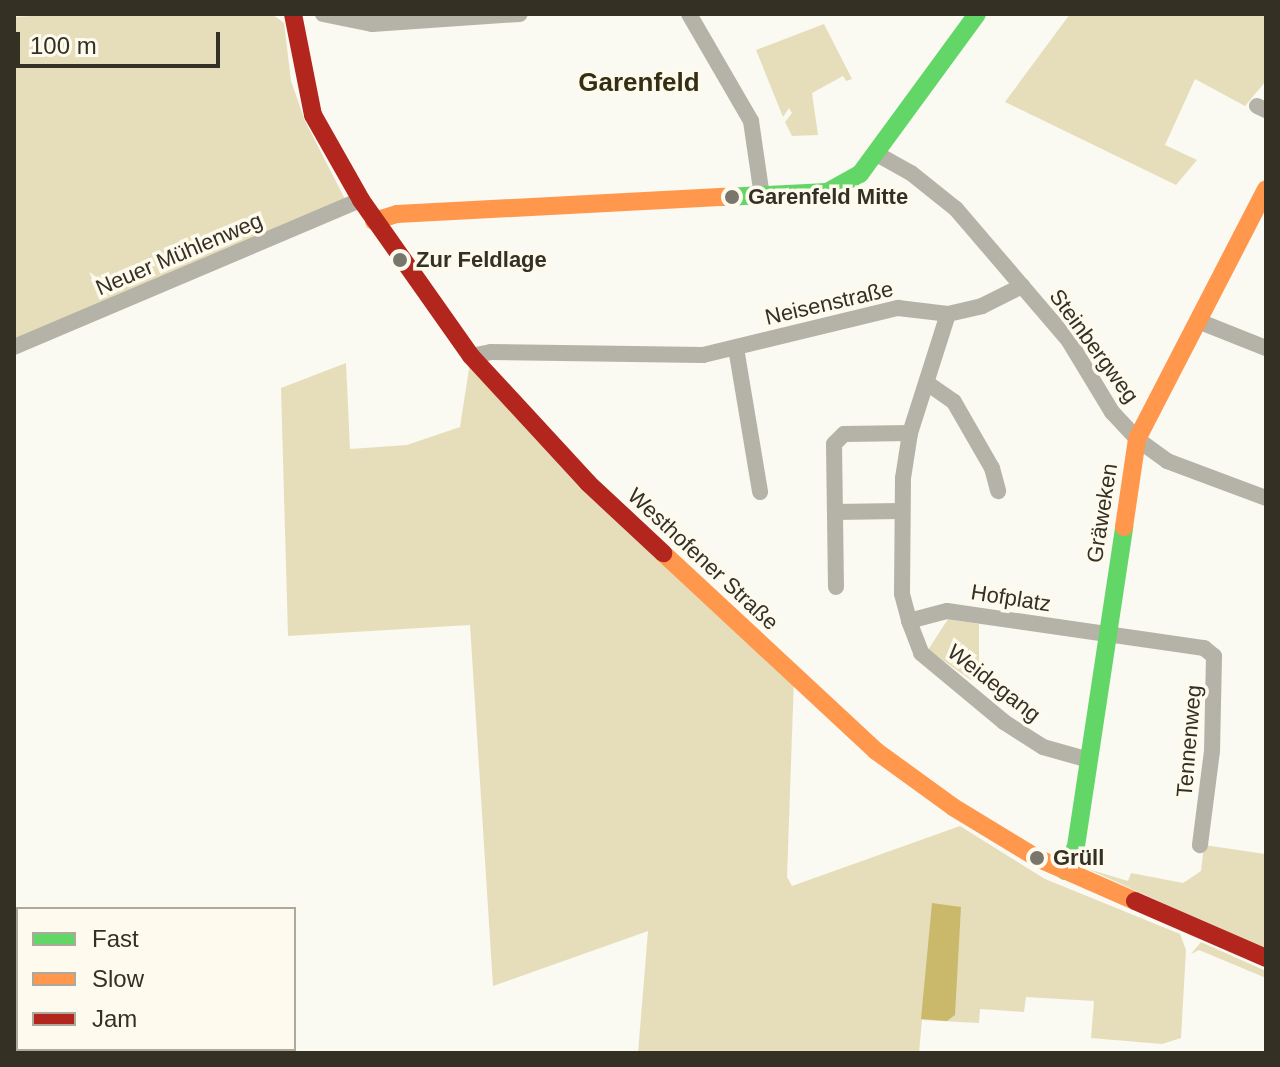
<!DOCTYPE html>
<html>
<head>
<meta charset="utf-8">
<style>
  body { margin:0 }
  #map { position:relative; width:1280px; height:1067px; overflow:hidden; background:#faf9f2; font-family:Arial,sans-serif }
  div>[style] { position:absolute }
  [style*='--x'] { left:calc(var(--x)*1px); top:calc(var(--y)*1px); width:calc(var(--w)*1px); rotate:calc(var(--a)*1deg) }
  .green>* { inset:0; background:#e6deba }
  .water>* { inset:0; background:#cbb96b }
  .street>* { height:16px; margin:-8px; padding:0 8px; transform-origin:8px; border-radius:8px; background:#b5b3a7 }
  .fast>* { height:18px; margin:-9px; padding:0 9px; transform-origin:9px; border-radius:9px; background:#63d668 }
  .slow>* { height:18px; margin:-9px; padding:0 9px; transform-origin:9px; border-radius:9px; background:#ff974d }
  .jam>* { height:18px; margin:-9px; padding:0 9px; transform-origin:9px; border-radius:9px; background:#b3261e }
  .dots>* { width:22px; height:22px; translate:-50% -50%; box-sizing:border-box; border:4px solid #fefbee; border-radius:50% }
  span { translate:-50% -50%; white-space:nowrap; text-align:center; line-height:1.15; -webkit-text-stroke:7px #fefbee; paint-order:stroke }
  .poi-label { font-size:22px; color:#343124; font-weight:700 }
  .left { translate:0 -50%; text-align:left }
  .street-label { font-size:22px; color:#343124 }
  .quarter-label { font-size:26px; color:#342e13; font-weight:700 }
  .frame { position:absolute; inset:0; border:16px solid #343124; pointer-events:none }
  .legend { position:absolute; left:16px; top:907px; width:280px; height:144px; box-sizing:border-box; background:#fefbee; border:2px solid #adaa9d; margin:0; padding:10px 14px; list-style:none; font-size:24px; color:#343124 }
  .legend li { display:flex; align-items:center; gap:16px; height:40px }
  .legend b { width:40px; border:2px solid #adaa9d }
  .scale { position:absolute; left:16px; top:32px; width:204px; height:36px; box-sizing:border-box; border:4px solid #343124; border-top:0; padding-left:10px; font-size:24px; line-height:28px; white-space:nowrap; color:#343124; -webkit-text-stroke:6px #fefbee; paint-order:stroke }
</style>
</head>
<body>
<div id="map">
  <div class="green">
    <i style="clip-path:polygon(65px 14px,272px 14px,284px 23px,291px 81px,305px 121px,346px 201px,14px 341px,14px 17px)"></i>
    <i style="clip-path:polygon(1070px 14px,1266px 14px,1266px 81px,1245px 106px,1195px 79px,1165px 145px,1197px 160px,1176px 185px,1005px 102px)"></i>
    <i style="clip-path:polygon(824px 24px,852px 79px,846px 81px,843px 76px,812px 93px,818px 135px,792px 136px,785px 122px,792px 113px,789px 108px,783px 117px,756px 50px)"></i>
    <i style="clip-path:polygon(471px 356px,794px 678px,787px 877px,792px 886px,960px 826px,1045px 879px,1180px 934px,1186px 950px,1181px 1038px,1162px 1044px,1091px 1038px,1094px 1001px,1026px 997px,1024px 1012px,980px 1009px,979px 1023px,922px 1020px,919px 1053px,638px 1053px,648px 931px,493px 986px,470px 625px,288px 636px,281px 388px,346px 363px,350px 449px,407px 445px,460px 427px)"></i>
    <i style="clip-path:polygon(948px 619px,979px 624px,979px 670px,971px 680px,928px 650px)"></i>
    <i style="clip-path:polygon(1204px 845px,1265px 854px,1266px 847px,1266px 950px,1088px 869px,1128px 881px,1131px 873px,1183px 883px,1201px 871px)"></i>
    <i style="clip-path:polygon(1201px 942px,1266px 971px,1266px 978px,1199px 950px,1191px 954px)"></i>
  </div>
  <div class="water">
    <i style="clip-path:polygon(932px 903px,961px 907px,955px 1015px,947px 1021px,921px 1019px)"></i>
  </div>
  <div class="street">
    <i style="--x:323;--y:14;--w:50;--a:11.5"></i>
    <i style="--x:372;--y:24;--w:148;--a:-3.9"></i>
    <i style="--x:689;--y:14;--w:124;--a:59.9"></i>
    <i style="--x:751;--y:121;--w:76;--a:81.7"></i>
    <i style="--x:1257;--y:106;--w:10;--a:24"></i>
    <i style="--x:875;--y:153;--w:41;--a:29.1"></i>
    <i style="--x:911;--y:173;--w:58;--a:38.7"></i>
    <i style="--x:956;--y:209;--w:174;--a:49.4"></i>
    <i style="--x:1069;--y:341;--w:83;--a:58.8"></i>
    <i style="--x:1112;--y:412;--w:37;--a:47"></i>
    <i style="--x:1137;--y:439;--w:37;--a:36"></i>
    <i style="--x:1167;--y:461;--w:106;--a:20.5"></i>
    <i style="--x:948;--y:314;--w:125;--a:107.7"></i>
    <i style="--x:910;--y:433;--w:46;--a:98.8"></i>
    <i style="--x:903;--y:478;--w:116;--a:90.5"></i>
    <i style="--x:902;--y:594;--w:28;--a:75"></i>
    <i style="--x:909;--y:621;--w:34;--a:69"></i>
    <i style="--x:921;--y:653;--w:108;--a:39.7"></i>
    <i style="--x:1004;--y:722;--w:46;--a:32.7"></i>
    <i style="--x:1043;--y:747;--w:48;--a:15.8"></i>
    <i style="--x:1198;--y:321;--w:73;--a:21.7"></i>
    <i style="--x:14;--y:347;--w:377;--a:-23"></i>
    <i style="--x:736;--y:348;--w:146;--a:80.5"></i>
    <i style="--x:471;--y:356;--w:20;--a:-11"></i>
    <i style="--x:491;--y:352;--w:212;--a:0.8"></i>
    <i style="--x:703;--y:355;--w:201;--a:-13.6"></i>
    <i style="--x:898;--y:308;--w:50;--a:6.8"></i>
    <i style="--x:948;--y:314;--w:35;--a:-13"></i>
    <i style="--x:982;--y:306;--w:45;--a:-26.6"></i>
    <i style="--x:927;--y:383;--w:33;--a:35"></i>
    <i style="--x:954;--y:402;--w:76;--a:60.1"></i>
    <i style="--x:992;--y:468;--w:24;--a:75"></i>
    <i style="--x:835;--y:512;--w:65;--a:-0.9"></i>
    <i style="--x:836;--y:587;--w:143;--a:-90.8"></i>
    <i style="--x:834;--y:444;--w:14;--a:-45"></i>
    <i style="--x:844;--y:434;--w:66;--a:-0.9"></i>
    <i style="--x:909;--y:621;--w:39;--a:-15"></i>
    <i style="--x:947;--y:611;--w:260;--a:8.2"></i>
    <i style="--x:1204;--y:648;--w:13;--a:39"></i>
    <i style="--x:1214;--y:656;--w:95;--a:91.2"></i>
    <i style="--x:1212;--y:751;--w:95;--a:97.3"></i>
  </div>
  <div class="fast">
    <i style="--x:725;--y:197;--w:102;--a:-2.8"></i>
    <i style="--x:827;--y:192;--w:38;--a:-29"></i>
    <i style="--x:860;--y:174;--w:198;--a:-53.8"></i>
    <i style="--x:1065;--y:871;--w:27;--a:-66"></i>
    <i style="--x:1076;--y:846;--w:323;--a:-81.4"></i>
  </div>
  <div class="slow">
    <i style="--x:374;--y:221;--w:24;--a:-17"></i>
    <i style="--x:397;--y:214;--w:328;--a:-3"></i>
    <i style="--x:1124;--y:527;--w:89;--a:-81.6"></i>
    <i style="--x:1137;--y:439;--w:281;--a:-62.7"></i>
    <i style="--x:663;--y:553;--w:291;--a:42.9"></i>
    <i style="--x:876;--y:751;--w:95;--a:36"></i>
    <i style="--x:953;--y:807;--w:98;--a:31.3"></i>
    <i style="--x:1037;--y:858;--w:107;--a:23.7"></i>
  </div>
  <div class="jam">
    <i style="--x:293;--y:14;--w:103;--a:78.8"></i>
    <i style="--x:313;--y:115;--w:98;--a:60.5"></i>
    <i style="--x:361;--y:200;--w:191;--a:54.8"></i>
    <i style="--x:471;--y:356;--w:173;--a:47.3"></i>
    <i style="--x:588;--y:483;--w:103;--a:43"></i>
    <i style="--x:1135;--y:901;--w:143;--a:23.5"></i>
  </div>
  <div class="dots">
    <i style="left:732px;top:197px;background:#79776c"></i>
    <i style="left:400px;top:260px;background:#79776c"></i>
    <i style="left:1037px;top:858px;background:#79776c"></i>
  </div>
  <div class="poi-label">
    <span class="left" style="left:748px;top:197px">Garenfeld Mitte</span>
    <span class="left" style="left:416px;top:260px">Zur Feldlage</span>
    <span class="left" style="left:1053px;top:858px">Grüll</span>
  </div>
  <div class="street-label">
    <span style="left:179px;top:254px;rotate:-23deg">Neuer Mühlenweg</span>
    <span style="left:829px;top:303px;rotate:-13deg">Neisenstraße</span>
    <span style="left:1094px;top:346px;rotate:54deg">Steinbergweg</span>
    <span style="left:1102px;top:513px;rotate:-81deg">Gräweken</span>
    <span style="left:703px;top:559px;rotate:43deg">Westhofener Straße</span>
    <span style="left:1011px;top:598px;rotate:9deg">Hofplatz</span>
    <span style="left:994px;top:683px;rotate:38deg">Weidegang</span>
    <span style="left:1189px;top:741px;rotate:-85deg">Tennenweg</span>
  </div>
  <div class="quarter-label">
    <span style="left:639px;top:83px">Garenfeld</span>
  </div>
  <div class="frame"></div>
  <ul class="legend">
  <li><b style="height:10px;background:#63d668"></b>Fast</li>
  <li><b style="height:10px;background:#ff974d"></b>Slow</li>
  <li><b style="height:10px;background:#b3261e"></b>Jam</li>
  </ul>
  <div class="scale">100 m</div>
</div>
</body>
</html>
